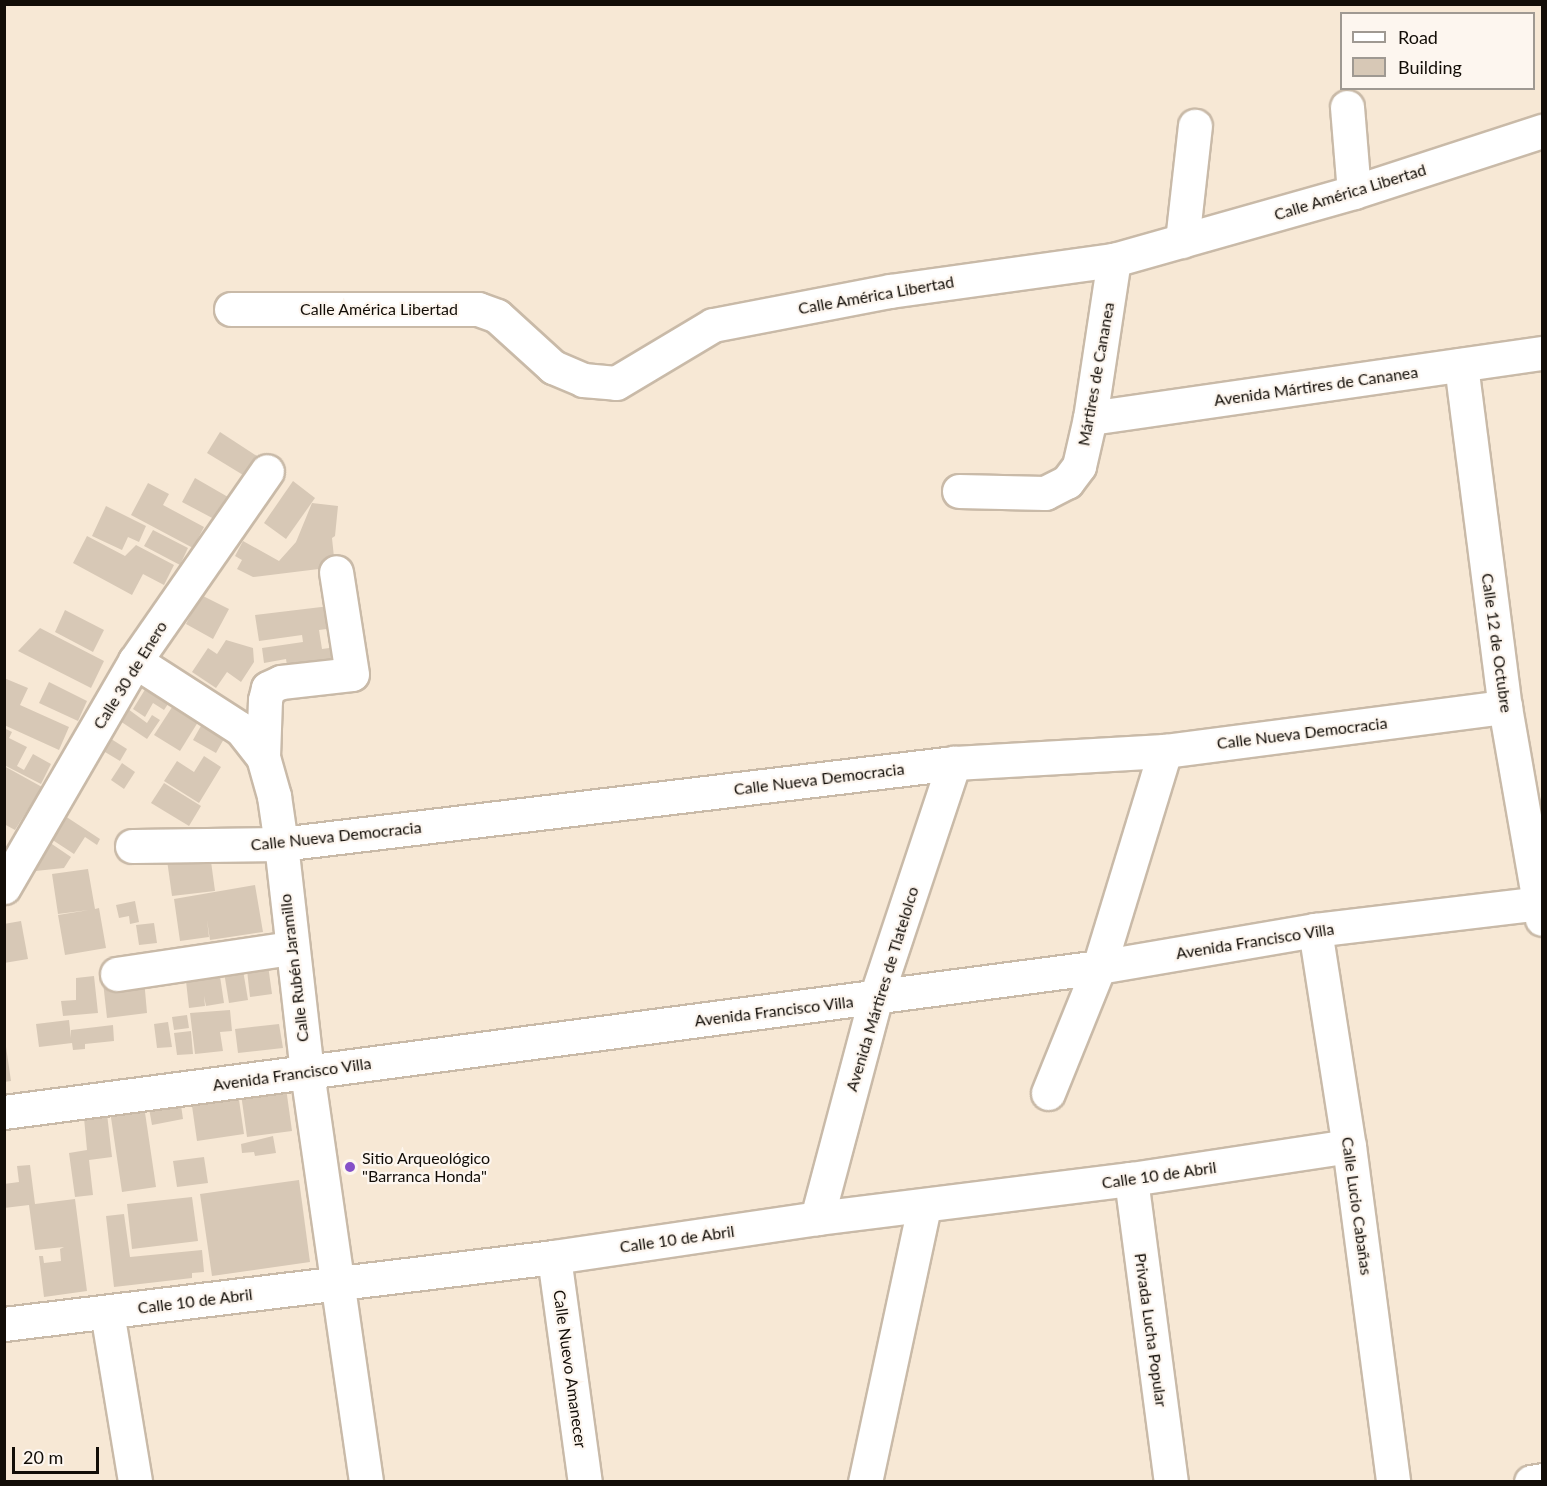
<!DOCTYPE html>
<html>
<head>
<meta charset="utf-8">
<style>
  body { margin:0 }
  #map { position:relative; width:1547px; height:1486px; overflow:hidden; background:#f7e8d5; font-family:Lato,sans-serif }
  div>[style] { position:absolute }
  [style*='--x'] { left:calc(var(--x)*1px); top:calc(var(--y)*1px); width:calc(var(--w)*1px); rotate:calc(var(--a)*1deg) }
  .building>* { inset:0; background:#d7c8b6 }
  .roads { filter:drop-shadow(2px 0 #c9baa8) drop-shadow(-2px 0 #c9baa8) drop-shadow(0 2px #c9baa8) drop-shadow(0 -2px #c9baa8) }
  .minor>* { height:33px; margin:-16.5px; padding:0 16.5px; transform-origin:16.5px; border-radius:16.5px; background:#fff }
  .dots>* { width:16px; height:16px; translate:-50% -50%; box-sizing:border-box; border:3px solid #fdf6ef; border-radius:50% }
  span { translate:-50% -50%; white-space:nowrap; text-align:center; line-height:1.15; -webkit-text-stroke:4.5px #fdf6ef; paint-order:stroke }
  .street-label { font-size:16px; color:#120d07 }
  .poi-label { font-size:16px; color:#120d07 }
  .left { translate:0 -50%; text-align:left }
  .frame { position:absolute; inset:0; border:6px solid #120d07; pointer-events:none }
  .legend { position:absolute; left:1340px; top:12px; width:195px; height:78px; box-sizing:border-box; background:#fdf6ef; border:2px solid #9f9992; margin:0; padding:8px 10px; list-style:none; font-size:18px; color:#120d07 }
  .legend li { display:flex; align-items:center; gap:12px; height:30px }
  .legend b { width:30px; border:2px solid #9f9992 }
  .scale { position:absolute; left:12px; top:1447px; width:87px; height:27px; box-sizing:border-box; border:3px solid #120d07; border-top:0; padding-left:8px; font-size:18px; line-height:21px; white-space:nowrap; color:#120d07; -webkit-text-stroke:4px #fdf6ef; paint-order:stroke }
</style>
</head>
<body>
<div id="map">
  <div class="building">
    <i style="clip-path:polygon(220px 432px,260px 458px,248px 478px,207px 453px)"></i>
    <i style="clip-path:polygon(195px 478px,228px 497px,216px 520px,182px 502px)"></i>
    <i style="clip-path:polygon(293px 481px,315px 498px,286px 539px,264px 523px)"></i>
    <i style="clip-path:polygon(148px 483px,169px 494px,163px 505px,204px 527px,193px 548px,131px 515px)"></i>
    <i style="clip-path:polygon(312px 503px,338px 506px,335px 536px,332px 538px,335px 567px,253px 577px,237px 569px,242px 560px,235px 556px,243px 541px,279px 561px,296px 542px)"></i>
    <i style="clip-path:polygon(106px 506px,146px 526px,139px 542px,128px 537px,122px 550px,92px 536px)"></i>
    <i style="clip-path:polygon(153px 530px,188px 548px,180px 565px,144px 546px)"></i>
    <i style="clip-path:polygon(87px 536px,125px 556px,136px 545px,174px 565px,164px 585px,143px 574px,132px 595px,73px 563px)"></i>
    <i style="clip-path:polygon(201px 595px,229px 609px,213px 639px,186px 624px)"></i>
    <i style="clip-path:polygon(338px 605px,341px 627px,319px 630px,322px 649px,344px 646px,347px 669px,270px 681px,268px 668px,287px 666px,286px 659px,264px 663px,262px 648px,303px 642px,302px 635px,259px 641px,255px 615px)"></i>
    <i style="clip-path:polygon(65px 610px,104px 630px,93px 652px,55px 632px)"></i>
    <i style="clip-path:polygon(40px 628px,104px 661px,91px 688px,18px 651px)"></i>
    <i style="clip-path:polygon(226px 640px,253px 648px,254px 662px,241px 682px,227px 672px,216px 688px,192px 672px,208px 648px,217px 654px)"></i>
    <i style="clip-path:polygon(4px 678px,28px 688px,20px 705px,69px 727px,59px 750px,4px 725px)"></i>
    <i style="clip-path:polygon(49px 682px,87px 701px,78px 721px,39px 703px)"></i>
    <i style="clip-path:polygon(149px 683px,172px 698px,164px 710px,153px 703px,145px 717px,133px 709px)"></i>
    <i style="clip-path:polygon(178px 698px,203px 714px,180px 751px,154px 735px)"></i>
    <i style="clip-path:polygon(128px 709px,147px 723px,152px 715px,160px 720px,147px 739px,120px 721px)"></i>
    <i style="clip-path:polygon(206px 717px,229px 730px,216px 753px,193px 740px)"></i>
    <i style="clip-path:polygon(4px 728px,12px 732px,9px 738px,27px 747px,17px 766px,24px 770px,33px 754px,51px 764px,41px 784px,4px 765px)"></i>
    <i style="clip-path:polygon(108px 737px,127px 749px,120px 761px,100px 749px)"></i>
    <i style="clip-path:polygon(204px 756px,221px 767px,199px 803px,164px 781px,177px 761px,194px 772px)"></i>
    <i style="clip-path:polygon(122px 763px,135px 772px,124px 789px,111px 780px)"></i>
    <i style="clip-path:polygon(4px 766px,42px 787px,15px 830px,4px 824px)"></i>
    <i style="clip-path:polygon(164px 783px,201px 806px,189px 826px,151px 803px)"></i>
    <i style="clip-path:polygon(62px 814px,100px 839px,97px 845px,85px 837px,74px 854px,48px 837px)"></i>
    <i style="clip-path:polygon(46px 840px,71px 857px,64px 868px,26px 872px)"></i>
    <i style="clip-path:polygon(210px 854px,215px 891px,172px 896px,167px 860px)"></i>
    <i style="clip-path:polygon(88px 869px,95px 909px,99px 908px,106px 948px,65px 955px,58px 915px,89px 910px,58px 914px,52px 874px)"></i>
    <i style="clip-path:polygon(255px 885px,263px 932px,210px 940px,207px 920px,209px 937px,180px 941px,174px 899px)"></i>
    <i style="clip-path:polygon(135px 901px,139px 922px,130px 924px,129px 916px,119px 918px,116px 905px)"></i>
    <i style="clip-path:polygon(21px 921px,28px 959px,4px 963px,4px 924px)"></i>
    <i style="clip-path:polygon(154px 923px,157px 943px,139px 945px,136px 925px)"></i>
    <i style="clip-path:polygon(267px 958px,272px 994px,250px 997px,246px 961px)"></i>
    <i style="clip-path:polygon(218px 963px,224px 1003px,206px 1006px,204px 996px,205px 1006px,189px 1008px,186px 981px,202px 979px,200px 965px)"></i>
    <i style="clip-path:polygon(243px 970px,248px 1000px,229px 1003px,224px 972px)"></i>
    <i style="clip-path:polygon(94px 976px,98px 1013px,63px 1016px,61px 1001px,76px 1000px,76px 978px)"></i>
    <i style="clip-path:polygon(144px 979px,147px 1013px,107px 1018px,103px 982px)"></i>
    <i style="clip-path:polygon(230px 1010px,232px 1031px,220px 1032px,223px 1051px,195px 1054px,190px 1013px)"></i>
    <i style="clip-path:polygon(187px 1015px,189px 1028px,174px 1030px,172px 1017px)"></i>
    <i style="clip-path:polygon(69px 1020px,71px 1038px,71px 1030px,113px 1025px,114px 1041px,85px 1044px,85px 1049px,73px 1050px,72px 1043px,39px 1047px,36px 1024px)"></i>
    <i style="clip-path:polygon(168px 1022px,172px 1047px,157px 1048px,154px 1024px)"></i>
    <i style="clip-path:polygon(279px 1024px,283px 1048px,238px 1053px,235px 1029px)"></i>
    <i style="clip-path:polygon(191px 1031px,193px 1054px,177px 1055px,174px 1033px)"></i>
    <i style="clip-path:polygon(4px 1033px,11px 1081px,4px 1082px)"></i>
    <i style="clip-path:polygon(286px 1088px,292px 1131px,247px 1137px,241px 1094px)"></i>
    <i style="clip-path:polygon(238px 1093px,244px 1134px,197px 1141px,191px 1099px)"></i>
    <i style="clip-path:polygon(180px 1098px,183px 1119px,152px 1125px,148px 1103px)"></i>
    <i style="clip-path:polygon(143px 1099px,156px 1187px,122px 1192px,109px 1104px)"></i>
    <i style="clip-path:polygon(106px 1105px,112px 1157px,89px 1160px,93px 1195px,75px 1197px,69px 1153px,87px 1150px,83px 1107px)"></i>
    <i style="clip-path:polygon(273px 1136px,276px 1153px,255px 1156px,254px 1152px,242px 1153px,241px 1144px)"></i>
    <i style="clip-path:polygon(204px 1157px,208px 1183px,177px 1187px,173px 1161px)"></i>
    <i style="clip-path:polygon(30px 1165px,35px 1204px,75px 1199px,87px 1291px,44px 1297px,39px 1256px,43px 1256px,44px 1263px,61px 1261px,60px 1249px,64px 1247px,35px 1250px,29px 1205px,4px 1208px,4px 1184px,19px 1182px,17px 1166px)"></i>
    <i style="clip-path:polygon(299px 1180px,310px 1262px,212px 1276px,200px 1194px)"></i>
    <i style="clip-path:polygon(192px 1197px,198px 1241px,132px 1249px,127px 1204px)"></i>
    <i style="clip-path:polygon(124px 1214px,130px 1257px,202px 1250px,204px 1272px,192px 1273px,192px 1278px,114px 1287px,106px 1216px)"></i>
  </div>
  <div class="roads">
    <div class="minor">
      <i style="--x:1347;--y:107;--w:85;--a:85.3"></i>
      <i style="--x:1182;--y:241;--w:116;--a:-83.6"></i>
      <i style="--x:231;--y:309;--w:247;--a:0"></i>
      <i style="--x:478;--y:309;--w:20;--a:20"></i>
      <i style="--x:497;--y:316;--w:76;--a:42.3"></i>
      <i style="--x:553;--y:367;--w:33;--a:23"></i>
      <i style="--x:583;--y:380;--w:33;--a:5"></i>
      <i style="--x:616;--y:383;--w:113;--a:-30.9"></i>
      <i style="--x:713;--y:325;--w:180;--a:-10.9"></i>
      <i style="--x:890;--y:291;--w:226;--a:-7.9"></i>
      <i style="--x:1114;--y:260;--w:249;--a:-15.8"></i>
      <i style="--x:1354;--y:192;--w:198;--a:-18"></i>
      <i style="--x:1461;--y:365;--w:345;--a:82.7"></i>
      <i style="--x:1505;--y:707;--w:215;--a:80.1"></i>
      <i style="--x:1090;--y:418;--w:457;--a:-8.2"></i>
      <i style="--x:959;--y:491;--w:86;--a:1.3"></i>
      <i style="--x:1045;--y:493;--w:25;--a:-27"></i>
      <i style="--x:1067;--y:482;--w:20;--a:-53"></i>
      <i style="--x:1079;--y:466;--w:49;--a:-77.1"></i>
      <i style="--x:1090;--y:418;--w:160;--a:-81.4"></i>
      <i style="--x:135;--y:661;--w:126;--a:32.7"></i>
      <i style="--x:241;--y:729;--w:36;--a:52"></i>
      <i style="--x:263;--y:757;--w:41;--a:74.2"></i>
      <i style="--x:274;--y:796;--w:49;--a:81.7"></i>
      <i style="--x:281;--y:844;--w:229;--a:83.5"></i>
      <i style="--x:307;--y:1072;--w:414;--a:81.8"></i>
      <i style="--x:263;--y:757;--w:57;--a:-88"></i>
      <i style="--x:265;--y:700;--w:12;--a:-76"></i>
      <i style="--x:268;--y:688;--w:14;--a:-25"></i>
      <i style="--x:281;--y:682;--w:71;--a:-6.4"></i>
      <i style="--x:352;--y:674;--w:103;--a:-98.9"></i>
      <i style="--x:132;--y:846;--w:149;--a:-0.8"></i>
      <i style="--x:281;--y:844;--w:678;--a:-6.86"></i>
      <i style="--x:954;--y:763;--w:211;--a:-3.3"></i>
      <i style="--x:1165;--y:751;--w:343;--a:-7.4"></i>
      <i style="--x:4;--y:887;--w:261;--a:-59.9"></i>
      <i style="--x:135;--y:661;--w:231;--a:-55.2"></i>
      <i style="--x:1315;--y:930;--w:219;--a:81.1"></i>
      <i style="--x:1349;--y:1146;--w:339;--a:82.5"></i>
      <i style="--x:117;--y:974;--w:176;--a:-8.5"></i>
      <i style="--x:1048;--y:1093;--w:136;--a:-68"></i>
      <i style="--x:1099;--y:967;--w:226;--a:-73"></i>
      <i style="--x:4;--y:1112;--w:1105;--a:-7.54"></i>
      <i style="--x:1099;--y:967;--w:219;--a:-9.7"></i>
      <i style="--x:1315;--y:930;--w:229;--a:-6.8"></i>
      <i style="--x:1131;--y:1179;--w:306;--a:82.5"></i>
      <i style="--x:817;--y:1218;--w:229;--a:-75.1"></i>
      <i style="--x:876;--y:997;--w:247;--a:-71.6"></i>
      <i style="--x:554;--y:1257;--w:227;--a:82.2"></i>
      <i style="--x:107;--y:1312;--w:172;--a:80.6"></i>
      <i style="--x:4;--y:1324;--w:554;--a:-6.95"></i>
      <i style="--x:554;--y:1257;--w:266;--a:-8.4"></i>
      <i style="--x:817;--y:1218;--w:316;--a:-7.1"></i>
      <i style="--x:1131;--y:1179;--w:220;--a:-8.6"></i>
      <i style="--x:865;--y:1482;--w:282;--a:-77.9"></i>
      <i style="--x:1531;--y:1482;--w:11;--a:-10"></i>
    </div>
  </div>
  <div class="dots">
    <i style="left:350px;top:1167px;background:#8550c8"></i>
  </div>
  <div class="street-label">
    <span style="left:1350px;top:192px;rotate:-17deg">Calle América Libertad</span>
    <span style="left:876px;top:295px;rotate:-10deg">Calle América Libertad</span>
    <span style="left:379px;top:309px">Calle América Libertad</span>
    <span style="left:1096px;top:374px;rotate:-80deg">Mártires de Cananea</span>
    <span style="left:1316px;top:386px;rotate:-8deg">Avenida Mártires de Cananea</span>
    <span style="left:1497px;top:643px;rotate:82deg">Calle 12 de Octubre</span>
    <span style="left:130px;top:675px;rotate:-58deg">Calle 30 de Enero</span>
    <span style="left:1302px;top:733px;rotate:-7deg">Calle Nueva Democracia</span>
    <span style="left:819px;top:779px;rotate:-7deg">Calle Nueva Democracia</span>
    <span style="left:336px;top:836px;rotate:-6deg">Calle Nueva Democracia</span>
    <span style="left:1255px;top:941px;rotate:-9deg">Avenida Francisco Villa</span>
    <span style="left:294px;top:968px;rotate:-97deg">Calle Rubén Jaramillo</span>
    <span style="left:882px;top:989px;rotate:-73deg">Avenida Mártires de Tlatelolco</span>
    <span style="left:774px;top:1011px;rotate:-7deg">Avenida Francisco Villa</span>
    <span style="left:292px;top:1074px;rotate:-8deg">Avenida Francisco Villa</span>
    <span style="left:1159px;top:1175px;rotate:-8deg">Calle 10 de Abril</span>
    <span style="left:1357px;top:1206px;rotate:82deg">Calle Lucio Cabañas</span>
    <span style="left:677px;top:1239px;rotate:-8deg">Calle 10 de Abril</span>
    <span style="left:195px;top:1301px;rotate:-7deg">Calle 10 de Abril</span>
    <span style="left:1151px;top:1330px;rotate:82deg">Privada Lucha Popular</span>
    <span style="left:570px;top:1369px;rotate:82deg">Calle Nuevo Amanecer</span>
  </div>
  <div class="poi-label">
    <span class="left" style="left:362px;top:1167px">Sitio Arqueológico<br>"Barranca Honda"</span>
  </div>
  <div class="frame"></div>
  <ul class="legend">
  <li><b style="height:8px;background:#fff"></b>Road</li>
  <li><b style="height:16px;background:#d7c8b6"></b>Building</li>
  </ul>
  <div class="scale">20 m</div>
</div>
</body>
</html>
